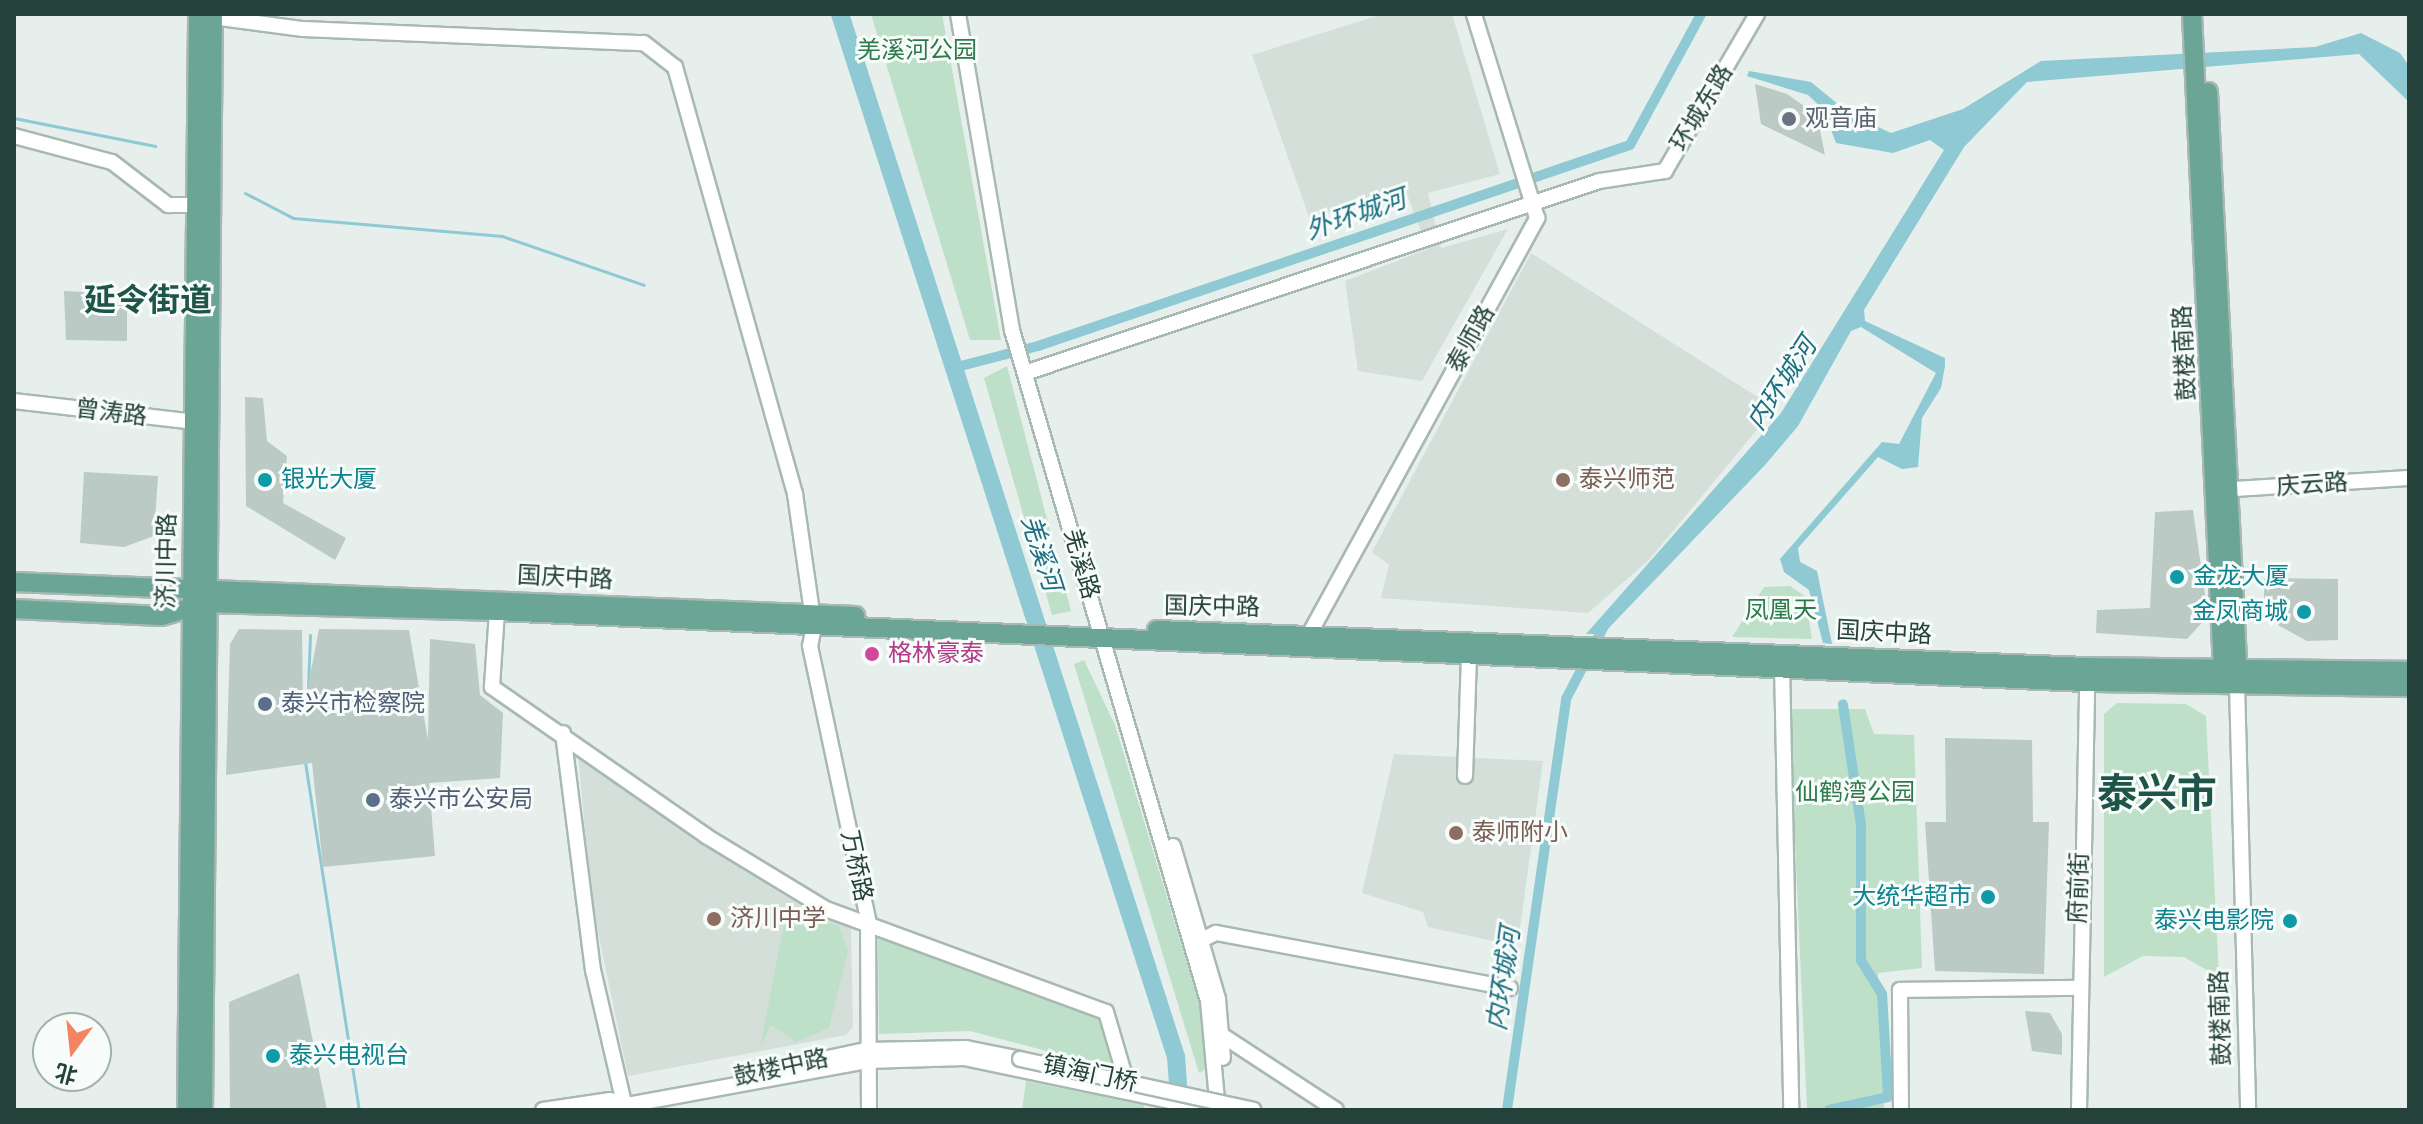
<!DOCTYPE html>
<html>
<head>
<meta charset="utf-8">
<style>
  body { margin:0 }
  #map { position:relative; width:2423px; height:1124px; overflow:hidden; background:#e6efeb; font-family:Rubik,"Noto Sans SC",sans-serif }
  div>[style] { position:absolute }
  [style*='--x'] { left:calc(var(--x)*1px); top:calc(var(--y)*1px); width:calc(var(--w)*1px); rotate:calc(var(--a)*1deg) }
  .built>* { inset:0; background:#d4dfda }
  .green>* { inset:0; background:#bfe0c8 }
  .water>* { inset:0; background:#8ec9d4 }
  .stream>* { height:3px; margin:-1.5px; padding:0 1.5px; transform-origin:1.5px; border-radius:1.5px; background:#8ec9d4 }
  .canal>* { height:10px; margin:-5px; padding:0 5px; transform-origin:5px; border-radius:5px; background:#8ec9d4 }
  .river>* { height:18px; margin:-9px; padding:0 9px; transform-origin:9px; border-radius:9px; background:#8ec9d4 }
  .building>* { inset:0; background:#bbcac4 }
  .roads { filter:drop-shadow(2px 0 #a8b8b2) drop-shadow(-2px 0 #a8b8b2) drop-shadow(0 2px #a8b8b2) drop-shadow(0 -2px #a8b8b2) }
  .minor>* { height:14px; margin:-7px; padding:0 7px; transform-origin:7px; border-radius:7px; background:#fff }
  .major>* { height:18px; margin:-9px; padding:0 9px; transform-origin:9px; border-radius:9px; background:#6aa596 }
  .bridges { filter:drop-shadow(2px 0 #a8b8b2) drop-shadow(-2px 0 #a8b8b2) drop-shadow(0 2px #a8b8b2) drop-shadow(0 -2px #a8b8b2) }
  .minor-bridge>* { height:14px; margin:-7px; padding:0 7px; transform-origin:7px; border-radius:7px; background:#fff }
  .dots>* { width:22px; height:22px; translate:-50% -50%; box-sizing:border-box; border:4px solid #f7fbf9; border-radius:50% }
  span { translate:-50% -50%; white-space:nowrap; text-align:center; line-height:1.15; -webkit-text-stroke:6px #f7fbf9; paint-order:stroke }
  .park-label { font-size:24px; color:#2d7a4b }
  .street-label { font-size:24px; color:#24423a }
  .worship-label { font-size:24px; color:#5b616d }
  .left { translate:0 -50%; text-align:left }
  .culture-label { font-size:24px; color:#0d838f }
  .right { translate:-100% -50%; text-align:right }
  .education-label { font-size:24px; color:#785e54 }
  .hotel-label { font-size:24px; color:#b23c85 }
  .service-label { font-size:24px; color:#4e5e75 }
  .water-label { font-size:26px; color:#1c6f80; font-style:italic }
  .district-label { font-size:32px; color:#1f5548; font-weight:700 }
  .town-label { font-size:40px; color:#1f5548; font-weight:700 }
  .frame { position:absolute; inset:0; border:16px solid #24423a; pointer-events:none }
  .north { position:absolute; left:32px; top:1012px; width:80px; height:80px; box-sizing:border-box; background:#f7fbf9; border:2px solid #a3b1ad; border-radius:50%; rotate:195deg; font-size:22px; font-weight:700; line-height:32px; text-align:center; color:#24423a }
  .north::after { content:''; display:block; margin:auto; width:28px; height:36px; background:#f4845f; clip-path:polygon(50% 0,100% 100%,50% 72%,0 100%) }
</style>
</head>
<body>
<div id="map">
  <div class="built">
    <i style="clip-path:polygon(1383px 14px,1452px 14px,1500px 174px,1428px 193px,1441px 248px,1508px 229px,1422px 381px,1358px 371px,1345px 281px,1428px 249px,1406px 192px,1309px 217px,1252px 55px)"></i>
    <i style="clip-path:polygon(1531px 253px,1775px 408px,1649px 560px,1588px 613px,1381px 598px,1389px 565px,1372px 552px)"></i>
    <i style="clip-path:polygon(1394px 754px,1543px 761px,1520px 928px,1502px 943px,1428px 927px,1423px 912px,1362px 893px)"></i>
    <i style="clip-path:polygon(578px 755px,742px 869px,813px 913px,851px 926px,853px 1027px,846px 1035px,628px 1076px,592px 903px)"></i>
  </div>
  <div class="green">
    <i style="clip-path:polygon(871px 14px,942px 14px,1001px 340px,970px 340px)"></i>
    <i style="clip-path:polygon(1007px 366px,1071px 611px,1052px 615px,984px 378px)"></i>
    <i style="clip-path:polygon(1790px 586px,1805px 596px,1812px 639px,1732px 637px,1764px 587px)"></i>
    <i style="clip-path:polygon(1084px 660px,1115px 725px,1201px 1010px,1206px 1069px,1199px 1073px,1074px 664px)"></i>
    <i style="clip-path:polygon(2117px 703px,2186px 704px,2206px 716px,2219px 977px,2184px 957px,2143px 956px,2104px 977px,2104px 714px)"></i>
    <i style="clip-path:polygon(1789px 709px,1865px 709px,1874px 734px,1914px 735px,1922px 968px,1878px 973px,1884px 1110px,1807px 1110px)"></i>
    <i style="clip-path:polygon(788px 903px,794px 904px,792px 923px,808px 916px,839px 926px,848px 951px,829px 1028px,796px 1042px,771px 1025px,760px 1048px)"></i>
    <i style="clip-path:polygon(878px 938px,1102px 1019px,1116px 1069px,970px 1031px,879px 1034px)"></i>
    <i style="clip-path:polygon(1026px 1081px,1144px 1105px,1144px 1110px,1022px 1110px)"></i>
  </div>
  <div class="water">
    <i style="clip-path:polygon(2361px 33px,2400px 53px,2409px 66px,2409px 102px,2359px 54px,2027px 82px,1964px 147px,1864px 310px,1865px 321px,1945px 358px,1945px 366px,1941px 388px,1922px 418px,1918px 467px,1902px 469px,1878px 457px,1798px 548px,1800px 562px,1817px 571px,1832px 644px,1823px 643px,1809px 590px,1784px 572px,1780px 559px,1882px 442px,1899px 444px,1936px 373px,1861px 327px,1851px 331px,1798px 426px,1765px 465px,1603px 634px,1586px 634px,1781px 413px,1944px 150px,1930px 140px,1893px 153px,1836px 143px,1823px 109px,1808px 95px,1747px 76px,1749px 71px,1811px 82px,1850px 114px,1891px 133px,1963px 109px,2041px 61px,2315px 47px)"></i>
  </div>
  <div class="stream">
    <i style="--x:14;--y:118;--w:144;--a:11.2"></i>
    <i style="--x:245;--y:193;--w:54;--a:27.5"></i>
    <i style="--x:293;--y:218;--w:210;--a:4.9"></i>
    <i style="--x:502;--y:236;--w:150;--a:19"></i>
    <i style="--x:308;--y:687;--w:52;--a:-87.8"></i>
    <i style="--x:305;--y:762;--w:352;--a:81.2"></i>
  </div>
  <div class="canal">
    <i style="--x:953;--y:368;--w:88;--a:-14.5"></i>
    <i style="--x:1038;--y:346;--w:625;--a:-18.75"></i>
    <i style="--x:1630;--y:145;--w:149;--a:-61.5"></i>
    <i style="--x:1507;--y:1110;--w:415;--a:-81.8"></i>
    <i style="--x:1566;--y:699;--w:85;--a:-62.5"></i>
    <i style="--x:1829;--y:1110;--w:60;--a:-12.4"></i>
    <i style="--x:1888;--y:1097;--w:103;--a:-93.3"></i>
    <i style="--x:1882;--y:994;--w:39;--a:-122"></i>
    <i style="--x:1861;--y:961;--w:136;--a:-90"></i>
    <i style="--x:1861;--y:825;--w:122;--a:-98.5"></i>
  </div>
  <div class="river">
    <i style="--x:840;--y:14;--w:1096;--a:72.14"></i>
    <i style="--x:1176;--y:1057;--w:53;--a:85.7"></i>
  </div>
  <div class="building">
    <i style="clip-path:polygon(1755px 84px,1787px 94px,1817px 115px,1825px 155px,1761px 124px)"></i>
    <i style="clip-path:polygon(64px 291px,127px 294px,127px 341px,66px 340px)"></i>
    <i style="clip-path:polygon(245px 397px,263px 398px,267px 441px,287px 456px,283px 503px,346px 538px,335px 560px,246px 506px)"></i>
    <i style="clip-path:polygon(84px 472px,158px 476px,154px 536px,124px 547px,80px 543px)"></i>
    <i style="clip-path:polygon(2193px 510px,2208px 616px,2187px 639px,2096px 633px,2097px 610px,2150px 608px,2155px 512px)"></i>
    <i style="clip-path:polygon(2264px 578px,2338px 579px,2338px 640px,2307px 641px,2276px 624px,2264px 601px)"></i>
    <i style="clip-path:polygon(239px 629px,302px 630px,303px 712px,319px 629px,409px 630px,428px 740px,430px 639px,475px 644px,480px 695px,503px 713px,500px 778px,429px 783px,435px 856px,323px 867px,312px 763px,226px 775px,230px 644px)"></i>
    <i style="clip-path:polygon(1945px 738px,2032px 740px,2033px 822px,2049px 822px,2044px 974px,1935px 971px,1925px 822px,1946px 822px)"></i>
    <i style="clip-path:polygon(299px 973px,327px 1110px,230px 1110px,229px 1002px)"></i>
    <i style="clip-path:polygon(2025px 1011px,2050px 1013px,2062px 1034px,2062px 1055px,2032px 1051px)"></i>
  </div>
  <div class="roads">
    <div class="minor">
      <i style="--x:958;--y:14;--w:321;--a:80.3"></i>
      <i style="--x:1012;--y:330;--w:699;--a:73.72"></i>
      <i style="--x:1208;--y:1001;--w:109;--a:84.8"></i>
      <i style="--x:205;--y:16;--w:99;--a:7.6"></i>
      <i style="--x:303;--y:29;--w:341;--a:2.4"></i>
      <i style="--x:644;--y:43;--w:39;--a:38"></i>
      <i style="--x:675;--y:67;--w:444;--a:74.3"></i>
      <i style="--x:795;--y:494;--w:133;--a:81.8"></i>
      <i style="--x:814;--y:626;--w:20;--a:101"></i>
      <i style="--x:810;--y:646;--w:280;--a:78"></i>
      <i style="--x:868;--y:920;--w:190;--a:89.7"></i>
      <i style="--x:14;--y:136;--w:101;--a:14.9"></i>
      <i style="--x:112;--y:162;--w:71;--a:37.5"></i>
      <i style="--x:168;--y:205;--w:28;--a:0"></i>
      <i style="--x:1025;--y:373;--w:605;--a:-18.49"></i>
      <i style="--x:1599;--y:181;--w:67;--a:-8.6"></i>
      <i style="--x:1665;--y:171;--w:182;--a:-59.6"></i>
      <i style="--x:14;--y:401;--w:191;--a:6.6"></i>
      <i style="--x:2218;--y:490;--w:191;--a:-3.6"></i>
      <i style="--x:497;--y:611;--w:76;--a:93.8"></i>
      <i style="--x:492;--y:687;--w:261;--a:34.8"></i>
      <i style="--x:706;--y:836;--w:140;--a:31.3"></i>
      <i style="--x:826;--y:909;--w:298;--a:20.2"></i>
      <i style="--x:1106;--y:1012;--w:64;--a:73.6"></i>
      <i style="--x:1304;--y:644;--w:486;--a:-61.3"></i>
      <i style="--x:1537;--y:218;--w:214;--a:-107.2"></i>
      <i style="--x:1782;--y:665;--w:445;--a:88.8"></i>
      <i style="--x:2237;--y:684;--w:426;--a:88.5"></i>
      <i style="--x:563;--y:733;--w:239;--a:82.8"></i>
      <i style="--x:593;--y:970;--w:132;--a:76.9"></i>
      <i style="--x:1465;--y:776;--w:123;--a:-88.1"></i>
      <i style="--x:1173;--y:846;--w:159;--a:73.6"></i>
      <i style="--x:1218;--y:999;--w:59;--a:85.2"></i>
      <i style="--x:1196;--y:943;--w:22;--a:-27"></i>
      <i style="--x:1216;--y:933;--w:299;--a:10.6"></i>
      <i style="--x:1217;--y:1032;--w:142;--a:33.2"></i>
      <i style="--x:748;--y:1075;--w:121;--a:-12"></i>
      <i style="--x:866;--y:1050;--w:100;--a:-1.1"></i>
      <i style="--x:966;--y:1048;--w:55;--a:11.5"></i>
      <i style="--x:543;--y:1110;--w:68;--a:-8.5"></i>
      <i style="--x:600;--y:1110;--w:271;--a:-10.4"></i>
      <i style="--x:867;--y:1061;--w:97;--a:-1.8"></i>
      <i style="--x:964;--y:1058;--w:253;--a:11.8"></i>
      <i style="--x:1901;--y:1110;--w:120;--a:-90.5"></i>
      <i style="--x:1900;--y:990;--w:176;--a:-0.7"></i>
      <i style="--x:2079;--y:1110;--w:435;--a:-88.9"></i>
    </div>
    <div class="major">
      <i style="--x:2192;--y:14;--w:656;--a:87.29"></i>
      <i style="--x:2223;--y:669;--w:10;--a:45"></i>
      <i style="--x:2208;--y:92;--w:590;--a:87.08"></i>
      <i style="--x:14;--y:582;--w:842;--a:2.32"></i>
      <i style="--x:14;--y:609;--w:147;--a:2.7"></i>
      <i style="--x:161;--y:616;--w:48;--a:-15.8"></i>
      <i style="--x:207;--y:603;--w:290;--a:1.6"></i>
      <i style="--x:497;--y:611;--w:1592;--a:2.56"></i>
      <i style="--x:2087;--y:682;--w:322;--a:0.9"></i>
      <i style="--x:1157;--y:630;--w:932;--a:2.28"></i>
      <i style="--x:2088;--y:667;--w:321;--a:0.7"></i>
      <i style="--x:187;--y:1110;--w:1096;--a:-89.42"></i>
      <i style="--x:203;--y:1110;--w:1096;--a:-89.48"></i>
    </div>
  </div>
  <div class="bridges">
    <div class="minor-bridge">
      <i style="--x:1020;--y:1059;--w:239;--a:12.3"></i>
    </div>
  </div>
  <div class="dots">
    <i style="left:1789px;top:119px;background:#6b7280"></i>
    <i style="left:265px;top:480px;background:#0f9aa8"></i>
    <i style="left:1563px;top:480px;background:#8d6e63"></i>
    <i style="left:2177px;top:577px;background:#0f9aa8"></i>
    <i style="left:2304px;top:612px;background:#0f9aa8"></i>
    <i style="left:872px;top:654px;background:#d1479c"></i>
    <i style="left:265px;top:704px;background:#5c6f8a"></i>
    <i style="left:373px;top:800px;background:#5c6f8a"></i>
    <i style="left:1456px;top:833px;background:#8d6e63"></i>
    <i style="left:1988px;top:897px;background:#0f9aa8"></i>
    <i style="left:714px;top:919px;background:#8d6e63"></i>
    <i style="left:2290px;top:921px;background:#0f9aa8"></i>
    <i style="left:273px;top:1056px;background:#0f9aa8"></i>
  </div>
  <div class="park-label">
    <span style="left:917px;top:51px">羌溪河公园</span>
    <span style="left:1781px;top:611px">凤凰天</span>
    <span style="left:1855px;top:793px">仙鹤湾公园</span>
  </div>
  <div class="street-label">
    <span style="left:1702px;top:108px;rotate:-59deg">环城东路</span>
    <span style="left:1471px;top:339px;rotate:-61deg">泰师路</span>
    <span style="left:2185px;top:353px;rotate:-93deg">鼓楼南路</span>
    <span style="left:111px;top:413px;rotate:7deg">曾涛路</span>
    <span style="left:2312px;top:485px;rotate:-4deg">庆云路</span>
    <span style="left:167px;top:561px;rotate:-89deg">济川中路</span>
    <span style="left:1081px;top:564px;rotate:74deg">羌溪路</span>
    <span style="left:565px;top:578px;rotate:3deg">国庆中路</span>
    <span style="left:1212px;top:607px;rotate:1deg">国庆中路</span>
    <span style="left:1884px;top:633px;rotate:3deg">国庆中路</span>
    <span style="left:856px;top:866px;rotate:78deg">万桥路</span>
    <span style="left:2079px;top:888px;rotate:-88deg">府前街</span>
    <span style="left:2221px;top:1018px;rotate:-92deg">鼓楼南路</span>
    <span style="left:781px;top:1068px;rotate:-12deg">鼓楼中路</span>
    <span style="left:1090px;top:1074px;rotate:12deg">镇海门桥</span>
  </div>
  <div class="worship-label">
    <span class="left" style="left:1805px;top:119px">观音庙</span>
  </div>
  <div class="culture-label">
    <span class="left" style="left:281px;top:480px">银光大厦</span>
    <span class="left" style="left:2193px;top:577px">金龙大厦</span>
    <span class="right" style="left:2288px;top:612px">金凤商城</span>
    <span class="right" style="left:1972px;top:897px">大统华超市</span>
    <span class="right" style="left:2274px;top:921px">泰兴电影院</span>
    <span class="left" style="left:289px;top:1056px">泰兴电视台</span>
  </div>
  <div class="education-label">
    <span class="left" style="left:1579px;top:480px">泰兴师范</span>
    <span class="left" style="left:1472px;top:833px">泰师附小</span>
    <span class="left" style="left:730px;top:919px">济川中学</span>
  </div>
  <div class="hotel-label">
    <span class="left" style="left:888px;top:654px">格林豪泰</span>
  </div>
  <div class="service-label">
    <span class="left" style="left:281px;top:704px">泰兴市检察院</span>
    <span class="left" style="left:389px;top:800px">泰兴市公安局</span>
  </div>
  <div class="water-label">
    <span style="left:1356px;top:215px;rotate:-19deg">外环城河</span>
    <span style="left:1782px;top:384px;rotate:-57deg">内环城河</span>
    <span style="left:1041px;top:553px;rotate:72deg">羌溪河</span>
    <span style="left:1504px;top:979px;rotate:-82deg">内环城河</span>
  </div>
  <div class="district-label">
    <span style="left:148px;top:300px">延令街道</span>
  </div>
  <div class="town-label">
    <span style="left:2157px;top:794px">泰兴市</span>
  </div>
  <div class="frame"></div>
  <div class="north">北</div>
</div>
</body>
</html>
